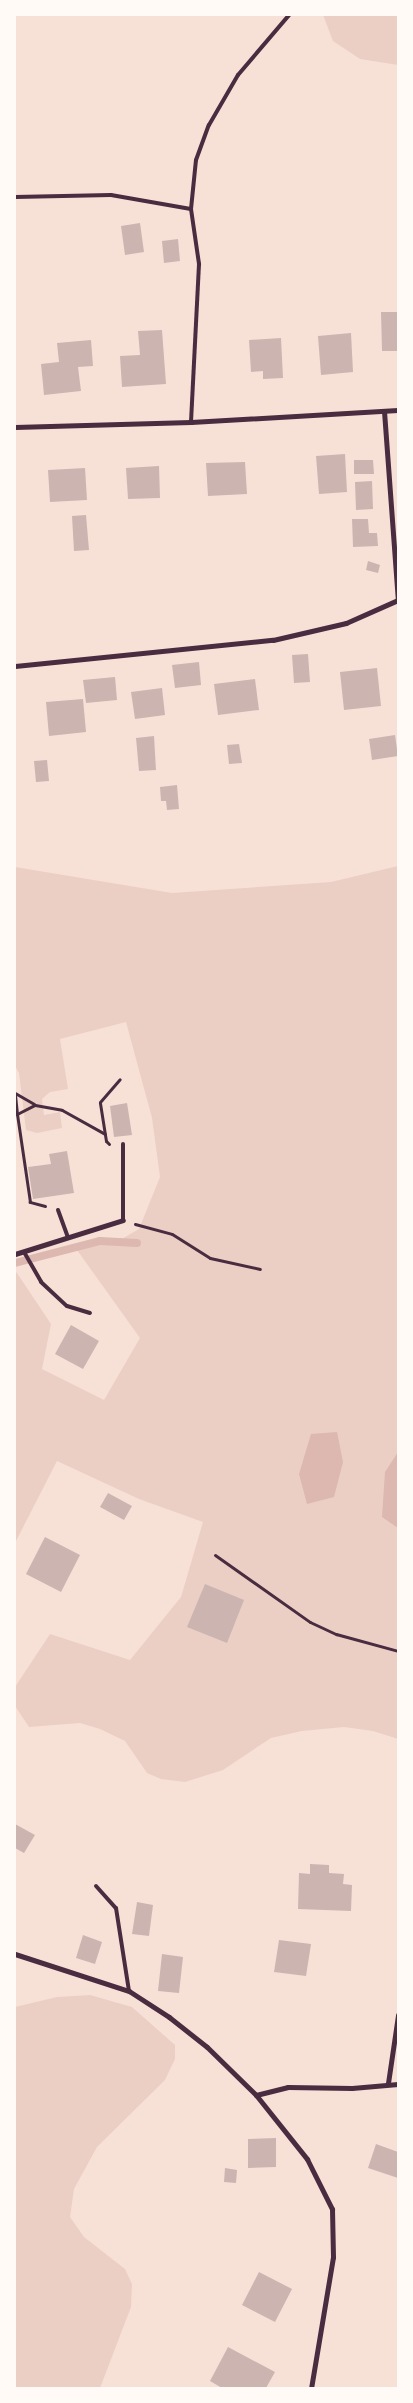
<!DOCTYPE html>
<html>
<head>
<meta charset="utf-8">
<style>
  body { margin:0 }
  #map { position:relative; width:413px; height:2403px; overflow:hidden; background:#f7e1d7; font-family:"Exo 2",sans-serif }
  div>[style] { position:absolute }
  [style*='--x'] { left:calc(var(--x)*1px); top:calc(var(--y)*1px); width:calc(var(--w)*1px); rotate:calc(var(--a)*1deg) }
  .green>* { inset:0; background:#ebcfc5 }
  .water>* { inset:0; background:#dcb8b0 }
  .stream>* { height:8px; margin:-4px; padding:0 4px; transform-origin:4px; border-radius:4px; background:#dcb8b0 }
  .building>* { inset:0; background:#ccb4b1 }
  .path>* { height:3px; margin:-1.5px; padding:0 1.5px; transform-origin:1.5px; border-radius:1.5px; background:#4a2c40 }
  .service>* { height:4px; margin:-2px; padding:0 2px; transform-origin:2px; border-radius:2px; background:#4a2c40 }
  .minor>* { height:5px; margin:-2.5px; padding:0 2.5px; transform-origin:2.5px; border-radius:2.5px; background:#4a2c40 }
  span { translate:-50% -50%; white-space:nowrap; text-align:center; line-height:1.15; -webkit-text-stroke:4.5px #fffaf5; paint-order:stroke }
  .frame { position:absolute; inset:0; border:16px solid #fffaf5; pointer-events:none }
</style>
</head>
<body>
<div id="map">
  <div class="green">
    <i style="clip-path:polygon(323px 15px,398px 15px,398px 65px,360px 59px,333px 41px)"></i>
    <i style="clip-path:polygon(398px 866px,398px 1739px,373px 1731px,344px 1727px,302px 1731px,271px 1738px,223px 1770px,185px 1782px,161px 1779px,147px 1773px,125px 1741px,100px 1729px,80px 1723px,29px 1727px,15px 1706px,15px 1687px,50px 1634px,130px 1660px,181px 1597px,203px 1522px,139px 1499px,57px 1461px,15px 1543px,15px 1270px,51px 1324px,42px 1369px,104px 1400px,140px 1338px,77px 1250px,120px 1240px,139px 1229px,160px 1177px,152px 1118px,126px 1022px,60px 1039px,68px 1089px,50px 1092px,42px 1099px,44px 1115px,60px 1112px,62px 1128px,37px 1133px,26px 1130px,19px 1073px,15px 1066px,15px 867px,172px 893px,331px 882px)"></i>
    <i style="clip-path:polygon(90px 1995px,132px 2007px,175px 2045px,175px 2059px,165px 2080px,97px 2147px,74px 2189px,70px 2217px,84px 2237px,125px 2269px,132px 2284px,131px 2307px,100px 2388px,15px 2388px,15px 2007px,57px 1997px)"></i>
  </div>
  <div class="water">
    <i style="clip-path:polygon(337px 1432px,343px 1462px,334px 1497px,307px 1504px,299px 1474px,311px 1434px)"></i>
    <i style="clip-path:polygon(398px 1452px,398px 1528px,382px 1517px,385px 1472px)"></i>
  </div>
  <div class="stream">
    <i style="--x:15;--y:1263;--w:88;--a:-14.5"></i>
    <i style="--x:100;--y:1241;--w:37;--a:3"></i>
  </div>
  <div class="building">
    <i style="clip-path:polygon(140px 223px,144px 252px,125px 255px,121px 226px)"></i>
    <i style="clip-path:polygon(178px 239px,180px 261px,164px 263px,162px 241px)"></i>
    <i style="clip-path:polygon(381px 312px,397px 312px,398px 351px,382px 351px)"></i>
    <i style="clip-path:polygon(162px 330px,166px 384px,122px 387px,120px 356px,140px 355px,138px 331px)"></i>
    <i style="clip-path:polygon(351px 333px,353px 372px,321px 375px,318px 336px)"></i>
    <i style="clip-path:polygon(281px 338px,283px 378px,263px 379px,263px 371px,251px 372px,249px 340px)"></i>
    <i style="clip-path:polygon(91px 340px,93px 366px,78px 367px,81px 391px,44px 395px,41px 364px,59px 362px,57px 343px)"></i>
    <i style="clip-path:polygon(345px 454px,347px 492px,319px 494px,316px 456px)"></i>
    <i style="clip-path:polygon(354px 460px,373px 460px,374px 474px,354px 474px)"></i>
    <i style="clip-path:polygon(245px 462px,247px 494px,208px 496px,206px 463px)"></i>
    <i style="clip-path:polygon(159px 466px,160px 498px,128px 499px,126px 468px)"></i>
    <i style="clip-path:polygon(85px 468px,87px 500px,50px 502px,48px 470px)"></i>
    <i style="clip-path:polygon(372px 481px,373px 509px,356px 510px,355px 482px)"></i>
    <i style="clip-path:polygon(86px 515px,89px 550px,74px 551px,72px 516px)"></i>
    <i style="clip-path:polygon(352px 519px,368px 519px,369px 533px,377px 533px,378px 546px,353px 547px)"></i>
    <i style="clip-path:polygon(368px 561px,380px 565px,378px 573px,366px 570px)"></i>
    <i style="clip-path:polygon(308px 654px,310px 682px,294px 683px,292px 655px)"></i>
    <i style="clip-path:polygon(199px 662px,201px 685px,175px 688px,172px 665px)"></i>
    <i style="clip-path:polygon(377px 668px,381px 706px,344px 710px,340px 672px)"></i>
    <i style="clip-path:polygon(115px 677px,117px 700px,86px 703px,83px 680px)"></i>
    <i style="clip-path:polygon(255px 679px,259px 710px,218px 715px,214px 684px)"></i>
    <i style="clip-path:polygon(162px 688px,165px 715px,135px 719px,131px 692px)"></i>
    <i style="clip-path:polygon(83px 699px,86px 732px,49px 736px,46px 702px)"></i>
    <i style="clip-path:polygon(395px 735px,398px 756px,372px 760px,369px 739px)"></i>
    <i style="clip-path:polygon(154px 736px,156px 770px,139px 771px,136px 738px)"></i>
    <i style="clip-path:polygon(239px 744px,242px 763px,229px 764px,227px 745px)"></i>
    <i style="clip-path:polygon(47px 760px,49px 781px,36px 782px,34px 761px)"></i>
    <i style="clip-path:polygon(177px 785px,179px 809px,167px 810px,166px 801px,161px 801px,160px 787px)"></i>
    <i style="clip-path:polygon(127px 1103px,132px 1135px,114px 1137px,110px 1106px)"></i>
    <i style="clip-path:polygon(67px 1151px,74px 1193px,33px 1199px,28px 1167px,51px 1164px,49px 1154px)"></i>
    <i style="clip-path:polygon(71px 1325px,99px 1341px,83px 1369px,55px 1354px)"></i>
    <i style="clip-path:polygon(108px 1493px,132px 1506px,124px 1520px,100px 1507px)"></i>
    <i style="clip-path:polygon(45px 1537px,80px 1555px,61px 1592px,26px 1574px)"></i>
    <i style="clip-path:polygon(205px 1584px,244px 1600px,227px 1643px,187px 1627px)"></i>
    <i style="clip-path:polygon(15px 1824px,35px 1835px,24px 1853px,15px 1848px)"></i>
    <i style="clip-path:polygon(310px 1864px,329px 1865px,329px 1873px,344px 1874px,343px 1884px,352px 1885px,351px 1911px,298px 1909px,299px 1873px,310px 1874px)"></i>
    <i style="clip-path:polygon(137px 1902px,153px 1905px,149px 1936px,132px 1934px)"></i>
    <i style="clip-path:polygon(83px 1935px,102px 1942px,95px 1964px,76px 1958px)"></i>
    <i style="clip-path:polygon(279px 1940px,311px 1944px,306px 1976px,274px 1972px)"></i>
    <i style="clip-path:polygon(162px 1954px,183px 1957px,179px 1993px,158px 1991px)"></i>
    <i style="clip-path:polygon(276px 2138px,276px 2167px,248px 2168px,248px 2139px)"></i>
    <i style="clip-path:polygon(376px 2144px,398px 2152px,398px 2178px,368px 2168px)"></i>
    <i style="clip-path:polygon(225px 2168px,237px 2170px,236px 2183px,224px 2182px)"></i>
    <i style="clip-path:polygon(259px 2272px,292px 2289px,275px 2322px,242px 2305px)"></i>
    <i style="clip-path:polygon(228px 2347px,275px 2372px,266px 2388px,222px 2388px,210px 2381px)"></i>
  </div>
  <div class="path">
    <i style="--x:15;--y:1093;--w:22;--a:30"></i>
    <i style="--x:15;--y:1095;--w:19;--a:84"></i>
    <i style="--x:109;--y:1144;--w:4;--a:-135"></i>
    <i style="--x:106;--y:1141;--w:39;--a:-99"></i>
    <i style="--x:100;--y:1102;--w:30;--a:-49"></i>
    <i style="--x:45;--y:1206;--w:16;--a:-165"></i>
    <i style="--x:30;--y:1202;--w:89;--a:-98.4"></i>
    <i style="--x:17;--y:1114;--w:20;--a:-27"></i>
    <i style="--x:35;--y:1105;--w:27;--a:10"></i>
    <i style="--x:62;--y:1110;--w:49;--a:29.2"></i>
    <i style="--x:135;--y:1224;--w:38;--a:15"></i>
    <i style="--x:172;--y:1234;--w:45;--a:32.3"></i>
    <i style="--x:210;--y:1258;--w:51;--a:12.4"></i>
    <i style="--x:215;--y:1555;--w:116;--a:35.2"></i>
    <i style="--x:310;--y:1622;--w:29;--a:25"></i>
    <i style="--x:336;--y:1634;--w:64;--a:15.3"></i>
  </div>
  <div class="service">
    <i style="--x:15;--y:197;--w:96;--a:-1.2"></i>
    <i style="--x:111;--y:195;--w:81;--a:9.9"></i>
    <i style="--x:191;--y:209;--w:56;--a:81.7"></i>
    <i style="--x:199;--y:264;--w:158;--a:92.9"></i>
    <i style="--x:191;--y:209;--w:49;--a:-84.2"></i>
    <i style="--x:196;--y:160;--w:37;--a:-70"></i>
    <i style="--x:209;--y:125;--w:58;--a:-59.9"></i>
    <i style="--x:238;--y:75;--w:79;--a:-49.6"></i>
    <i style="--x:58;--y:1210;--w:29;--a:70"></i>
    <i style="--x:123;--y:1220;--w:76;--a:-90"></i>
    <i style="--x:24;--y:1252;--w:34;--a:60"></i>
    <i style="--x:41;--y:1282;--w:35;--a:43"></i>
    <i style="--x:67;--y:1306;--w:24;--a:17"></i>
    <i style="--x:96;--y:1886;--w:30;--a:48"></i>
    <i style="--x:116;--y:1908;--w:84;--a:81.1"></i>
  </div>
  <div class="minor">
    <i style="--x:384;--y:411;--w:190;--a:85.8"></i>
    <i style="--x:15;--y:427;--w:176;--a:-1.6"></i>
    <i style="--x:191;--y:422;--w:207;--a:-3.3"></i>
    <i style="--x:15;--y:666;--w:259;--a:-5.8"></i>
    <i style="--x:273;--y:640;--w:75;--a:-13.1"></i>
    <i style="--x:346;--y:623;--w:57;--a:-23.9"></i>
    <i style="--x:15;--y:1254;--w:113;--a:-17.5"></i>
    <i style="--x:15;--y:1954;--w:120;--a:18"></i>
    <i style="--x:129;--y:1991;--w:48;--a:33"></i>
    <i style="--x:169;--y:2017;--w:48;--a:38.3"></i>
    <i style="--x:207;--y:2047;--w:69;--a:44.4"></i>
    <i style="--x:256;--y:2095;--w:82;--a:51.4"></i>
    <i style="--x:307;--y:2159;--w:56;--a:63.4"></i>
    <i style="--x:332;--y:2209;--w:48;--a:88.8"></i>
    <i style="--x:333;--y:2257;--w:133;--a:99.5"></i>
    <i style="--x:388;--y:2083;--w:69;--a:-81.6"></i>
    <i style="--x:256;--y:2095;--w:33;--a:-14"></i>
    <i style="--x:288;--y:2087;--w:64;--a:0.9"></i>
    <i style="--x:352;--y:2088;--w:46;--a:-5"></i>
  </div>
  <div class="frame"></div>
</div>
</body>
</html>
